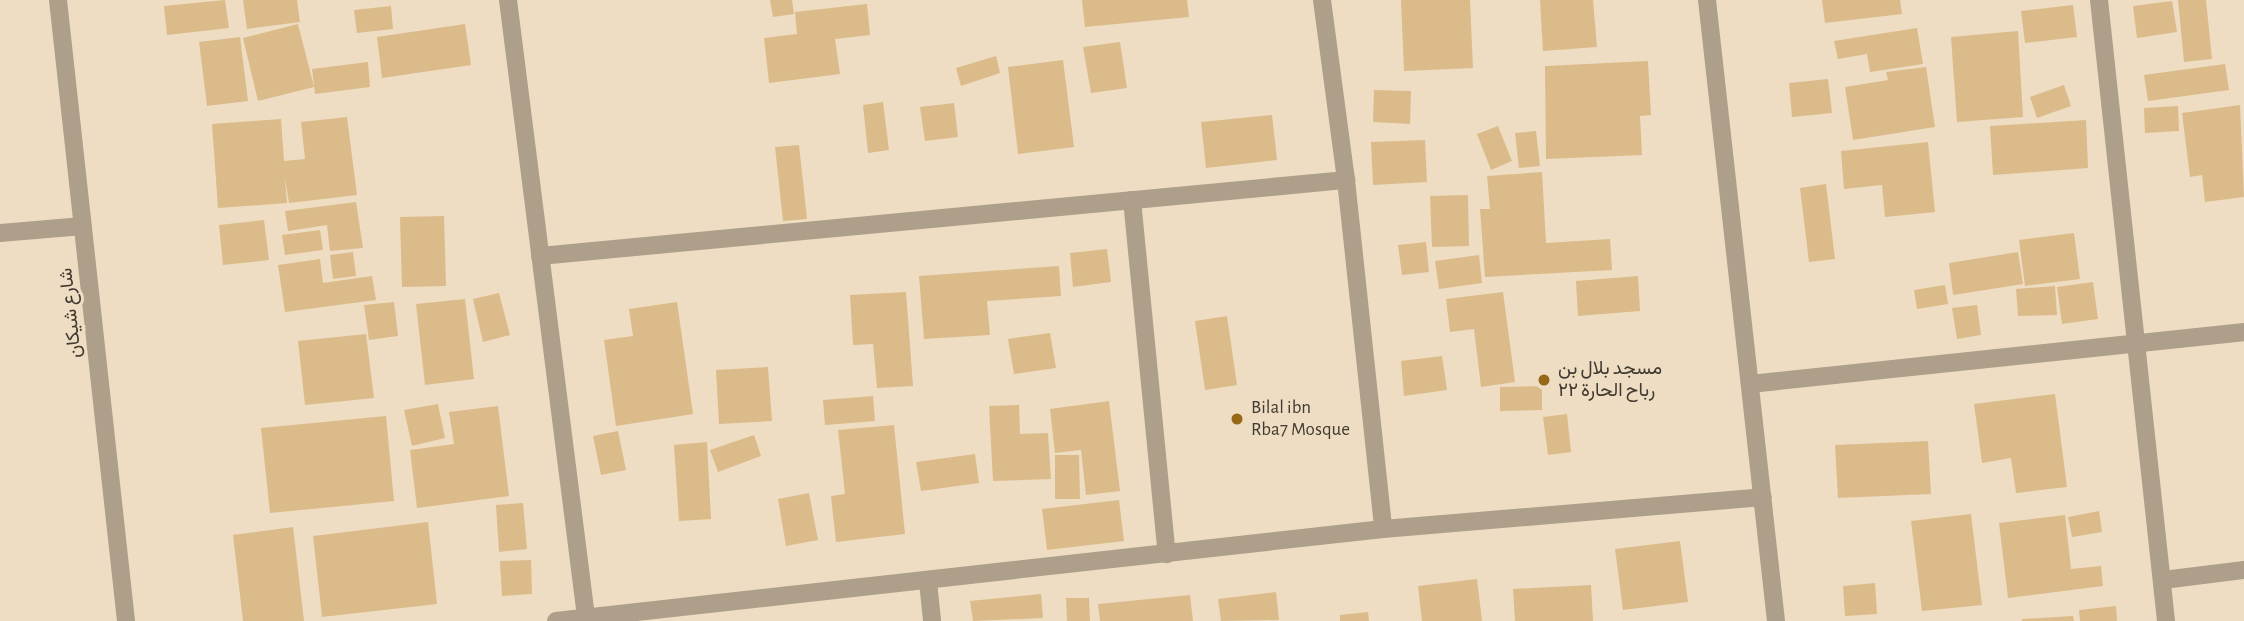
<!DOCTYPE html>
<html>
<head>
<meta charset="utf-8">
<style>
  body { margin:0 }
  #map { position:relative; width:2244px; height:621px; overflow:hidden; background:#eeddc3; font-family:"Alegreya Sans",Vazirmatn,sans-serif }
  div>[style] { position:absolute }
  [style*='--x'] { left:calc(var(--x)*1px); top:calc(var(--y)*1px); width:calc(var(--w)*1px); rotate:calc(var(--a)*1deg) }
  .building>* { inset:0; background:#dcbb8a }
  .minor>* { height:18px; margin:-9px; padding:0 9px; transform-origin:9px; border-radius:9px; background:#ad9f8a }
  .tertiary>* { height:18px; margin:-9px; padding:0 9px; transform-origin:9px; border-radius:9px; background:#ad9f8a }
  .dots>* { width:19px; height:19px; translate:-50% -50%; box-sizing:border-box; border:4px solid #eeddc3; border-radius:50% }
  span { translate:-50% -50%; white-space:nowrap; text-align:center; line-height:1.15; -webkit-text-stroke:6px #eeddc3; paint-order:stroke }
  .street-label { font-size:19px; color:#413a30 }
  .poi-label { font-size:19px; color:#413a30 }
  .left { translate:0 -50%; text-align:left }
</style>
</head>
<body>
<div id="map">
  <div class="building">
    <i style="clip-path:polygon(225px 0,229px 28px,167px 35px,164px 6px)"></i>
    <i style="clip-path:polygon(243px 0,297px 0,300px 22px,247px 29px)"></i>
    <i style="clip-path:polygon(770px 0,792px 0,794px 14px,773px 17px)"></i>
    <i style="clip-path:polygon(1082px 0,1187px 0,1189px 17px,1085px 27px)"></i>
    <i style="clip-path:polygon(1401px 0,1470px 0,1473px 68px,1404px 71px)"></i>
    <i style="clip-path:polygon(1540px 0,1593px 0,1597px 47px,1543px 51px)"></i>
    <i style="clip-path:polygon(1822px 0,1900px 0,1902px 14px,1825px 23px)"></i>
    <i style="clip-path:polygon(2178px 0,2206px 0,2212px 59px,2184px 62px)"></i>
    <i style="clip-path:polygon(2172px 1px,2177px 32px,2137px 38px,2133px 6px)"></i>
    <i style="clip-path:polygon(867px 4px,870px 35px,835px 39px,840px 74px,769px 83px,764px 38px,797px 34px,795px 12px)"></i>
    <i style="clip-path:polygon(2073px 5px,2077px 37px,2025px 43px,2021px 11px)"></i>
    <i style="clip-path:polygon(391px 6px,393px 29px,357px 33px,354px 10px)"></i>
    <i style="clip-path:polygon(298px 24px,314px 87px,258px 101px,243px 38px)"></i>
    <i style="clip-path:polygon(465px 24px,471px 65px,382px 78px,377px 37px)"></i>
    <i style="clip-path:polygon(1917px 28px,1923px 64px,1870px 72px,1867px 54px,1838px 59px,1834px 41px)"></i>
    <i style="clip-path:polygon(2018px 31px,2023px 117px,1957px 122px,1951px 37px)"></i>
    <i style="clip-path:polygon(240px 37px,248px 101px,207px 106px,199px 42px)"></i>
    <i style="clip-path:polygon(1120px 42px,1127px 88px,1091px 93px,1083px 47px)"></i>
    <i style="clip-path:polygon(996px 56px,1000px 73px,961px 86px,956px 68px)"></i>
    <i style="clip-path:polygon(1063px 60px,1074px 147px,1018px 154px,1008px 67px)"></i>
    <i style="clip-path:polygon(1648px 61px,1651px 115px,1640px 116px,1642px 155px,1546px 159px,1545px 66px)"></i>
    <i style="clip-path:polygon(368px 62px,370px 87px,315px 94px,312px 69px)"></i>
    <i style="clip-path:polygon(2225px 64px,2229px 90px,2148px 101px,2144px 75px)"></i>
    <i style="clip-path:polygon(1926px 67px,1935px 127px,1853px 140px,1845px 87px,1888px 80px,1886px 72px)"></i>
    <i style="clip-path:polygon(1828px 79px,1832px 113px,1792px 117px,1789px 83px)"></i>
    <i style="clip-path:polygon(2064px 85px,2071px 106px,2037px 118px,2030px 97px)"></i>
    <i style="clip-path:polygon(1374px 90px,1411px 91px,1410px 124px,1373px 122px)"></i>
    <i style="clip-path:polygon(883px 102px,889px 150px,868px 153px,863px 105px)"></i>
    <i style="clip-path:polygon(954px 103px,958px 137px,925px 141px,920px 107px)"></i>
    <i style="clip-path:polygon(2240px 105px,2244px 197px,2205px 202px,2202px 175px,2190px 177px,2182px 113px)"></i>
    <i style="clip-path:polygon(2178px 106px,2179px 131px,2145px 133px,2144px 108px)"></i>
    <i style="clip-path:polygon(1272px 115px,1277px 160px,1206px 168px,1201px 122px)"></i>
    <i style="clip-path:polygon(347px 117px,357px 195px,289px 203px,285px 178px,287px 203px,218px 208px,212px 124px,281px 119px,284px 161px,305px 159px,301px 122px)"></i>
    <i style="clip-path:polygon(2086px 120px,2088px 168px,1993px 175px,1990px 126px)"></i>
    <i style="clip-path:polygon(1498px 126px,1512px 161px,1491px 170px,1477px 134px)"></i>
    <i style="clip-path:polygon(1536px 131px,1540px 166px,1519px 168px,1515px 133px)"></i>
    <i style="clip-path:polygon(1425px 140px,1427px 182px,1373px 185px,1371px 142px)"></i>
    <i style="clip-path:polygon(1928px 142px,1935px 212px,1885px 217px,1882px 185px,1844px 189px,1841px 151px)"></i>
    <i style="clip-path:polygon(799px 145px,807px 219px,783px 221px,775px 147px)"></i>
    <i style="clip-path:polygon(1542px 172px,1546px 243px,1610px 239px,1612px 270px,1485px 277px,1480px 209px,1490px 209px,1487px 176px)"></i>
    <i style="clip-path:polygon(1826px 184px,1835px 259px,1809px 262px,1800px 188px)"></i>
    <i style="clip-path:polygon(1468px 195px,1469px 246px,1432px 247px,1430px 196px)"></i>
    <i style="clip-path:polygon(356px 202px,363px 248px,330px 251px,327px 225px,288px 231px,285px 211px)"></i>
    <i style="clip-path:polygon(444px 216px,446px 286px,402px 287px,400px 217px)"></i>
    <i style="clip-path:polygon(264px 220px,269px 260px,223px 265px,219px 225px)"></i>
    <i style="clip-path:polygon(320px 230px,323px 250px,285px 255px,282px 235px)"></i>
    <i style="clip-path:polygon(2074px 233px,2080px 279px,2025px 286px,2019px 240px)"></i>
    <i style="clip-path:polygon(1426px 242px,1429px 272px,1402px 275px,1398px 245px)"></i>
    <i style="clip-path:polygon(1107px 249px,1111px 282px,1073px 287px,1070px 253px)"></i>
    <i style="clip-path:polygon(353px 252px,356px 276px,333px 279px,330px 255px)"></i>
    <i style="clip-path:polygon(2018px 252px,2023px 284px,1953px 295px,1949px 263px)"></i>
    <i style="clip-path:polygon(1479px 255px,1482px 283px,1439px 289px,1435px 261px)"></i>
    <i style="clip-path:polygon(320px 259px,323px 283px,372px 276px,376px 300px,285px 312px,278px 265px)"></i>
    <i style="clip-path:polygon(1059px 266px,1061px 296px,987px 301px,990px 335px,924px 339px,919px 276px)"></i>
    <i style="clip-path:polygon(1638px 276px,1640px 311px,1578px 316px,1576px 281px)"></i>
    <i style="clip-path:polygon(2093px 282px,2098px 319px,2062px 324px,2057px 287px)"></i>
    <i style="clip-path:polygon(1945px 285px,1948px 304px,1917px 309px,1914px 290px)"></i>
    <i style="clip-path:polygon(2055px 286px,2057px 315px,2018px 316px,2016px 289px)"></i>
    <i style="clip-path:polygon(906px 292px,913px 386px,877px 388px,873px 344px,853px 345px,850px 295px)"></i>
    <i style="clip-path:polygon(1503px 292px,1515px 382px,1481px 387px,1474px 329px,1450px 332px,1446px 299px)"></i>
    <i style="clip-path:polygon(499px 293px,510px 335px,483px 342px,473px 299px)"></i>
    <i style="clip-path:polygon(465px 299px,474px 379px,425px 385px,416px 304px)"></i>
    <i style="clip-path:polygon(394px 302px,398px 336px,369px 340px,364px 305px)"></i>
    <i style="clip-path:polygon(677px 302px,693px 414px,616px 426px,604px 340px,633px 336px,629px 309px)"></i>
    <i style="clip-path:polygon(1977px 305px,1981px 335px,1957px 339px,1952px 308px)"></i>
    <i style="clip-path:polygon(1227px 316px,1237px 385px,1205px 390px,1195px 321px)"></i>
    <i style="clip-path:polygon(1050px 333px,1056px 368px,1014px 374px,1008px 339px)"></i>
    <i style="clip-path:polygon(366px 334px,374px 398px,305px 405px,298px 341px)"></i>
    <i style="clip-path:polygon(1442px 356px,1447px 390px,1404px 396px,1401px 361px)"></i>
    <i style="clip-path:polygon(768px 367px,772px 421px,719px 424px,716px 370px)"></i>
    <i style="clip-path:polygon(1542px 386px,1542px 410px,1500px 411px,1500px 387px)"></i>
    <i style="clip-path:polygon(2055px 394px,2067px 487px,2016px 493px,2011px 458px,1982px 463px,1974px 404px)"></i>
    <i style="clip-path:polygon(873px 396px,875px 421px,825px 425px,823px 400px)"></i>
    <i style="clip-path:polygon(1109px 401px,1120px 491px,1086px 495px,1081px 450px,1055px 453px,1050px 409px)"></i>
    <i style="clip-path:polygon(438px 404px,445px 438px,412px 446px,404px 410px)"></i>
    <i style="clip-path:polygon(1019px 405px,1020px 434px,1048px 433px,1051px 479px,993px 481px,989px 406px)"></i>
    <i style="clip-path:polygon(498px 406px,509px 496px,417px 508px,410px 450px,454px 444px,449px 412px)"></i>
    <i style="clip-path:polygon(1567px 414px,1571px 452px,1548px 455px,1543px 417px)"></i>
    <i style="clip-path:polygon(386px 416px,394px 501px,270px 513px,261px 428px)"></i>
    <i style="clip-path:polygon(894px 425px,905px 534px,836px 542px,831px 496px,845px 494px,838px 430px)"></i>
    <i style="clip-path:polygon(618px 431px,626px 470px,601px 475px,593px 436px)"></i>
    <i style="clip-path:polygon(754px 435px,761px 456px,718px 472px,710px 450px)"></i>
    <i style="clip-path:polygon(1928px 441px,1931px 494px,1838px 498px,1835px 445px)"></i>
    <i style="clip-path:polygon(707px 442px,711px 519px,679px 521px,674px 445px)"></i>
    <i style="clip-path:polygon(975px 454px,979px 483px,921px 491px,916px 462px)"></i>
    <i style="clip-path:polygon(1055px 455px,1079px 455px,1080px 499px,1055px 499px)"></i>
    <i style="clip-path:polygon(809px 493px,818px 540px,786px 546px,778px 499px)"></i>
    <i style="clip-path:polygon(1119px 500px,1124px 541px,1047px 550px,1042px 509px)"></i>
    <i style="clip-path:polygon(523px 503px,527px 549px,499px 552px,496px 505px)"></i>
    <i style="clip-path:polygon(2099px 511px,2102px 532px,2072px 537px,2068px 517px)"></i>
    <i style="clip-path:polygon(1971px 514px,1982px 605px,1922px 611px,1911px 521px)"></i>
    <i style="clip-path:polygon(2065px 515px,2071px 569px,2101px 566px,2103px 586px,2008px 598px,1999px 523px)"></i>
    <i style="clip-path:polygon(428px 522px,437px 604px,322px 617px,313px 536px)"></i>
    <i style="clip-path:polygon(293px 527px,304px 621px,243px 621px,233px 535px)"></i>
    <i style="clip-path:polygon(1680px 541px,1688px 602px,1623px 610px,1615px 549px)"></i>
    <i style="clip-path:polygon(531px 560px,532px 594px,502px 596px,500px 561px)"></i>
    <i style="clip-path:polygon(1477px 579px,1482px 621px,1422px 621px,1418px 586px)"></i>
    <i style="clip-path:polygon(1875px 583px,1877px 614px,1845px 616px,1843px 586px)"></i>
    <i style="clip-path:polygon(1591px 585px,1593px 621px,1515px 621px,1513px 589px)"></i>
    <i style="clip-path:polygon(1276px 592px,1279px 620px,1221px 621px,1218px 599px)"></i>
    <i style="clip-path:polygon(1041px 594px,1043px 618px,973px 621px,970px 601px)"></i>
    <i style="clip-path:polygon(1190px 595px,1193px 621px,1100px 621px,1098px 604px)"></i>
    <i style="clip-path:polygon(1066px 598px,1089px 598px,1090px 621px,1067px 621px)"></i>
    <i style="clip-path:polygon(2116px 606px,2117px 621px,2080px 621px,2079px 610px)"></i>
    <i style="clip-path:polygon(1368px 612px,1369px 621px,1340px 621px,1340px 615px)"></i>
    <i style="clip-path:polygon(2073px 616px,2074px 621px,2022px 621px,2022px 619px)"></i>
  </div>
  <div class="minor">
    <i style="--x:508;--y:0;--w:622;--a:82.79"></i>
    <i style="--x:1322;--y:0;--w:182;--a:82.4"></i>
    <i style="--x:1346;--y:180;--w:351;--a:83.9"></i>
    <i style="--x:1707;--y:0;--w:625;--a:83.66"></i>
    <i style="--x:2099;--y:0;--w:625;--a:83.84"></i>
    <i style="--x:1132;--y:200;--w:356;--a:84.4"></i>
    <i style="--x:0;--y:233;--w:83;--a:-4.8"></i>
    <i style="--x:540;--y:256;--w:810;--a:-5.39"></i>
    <i style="--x:1750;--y:384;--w:497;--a:-6"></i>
    <i style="--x:2163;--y:580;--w:82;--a:-7"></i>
    <i style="--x:928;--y:582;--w:39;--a:84"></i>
    <i style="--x:556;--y:621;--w:832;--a:-6.35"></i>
    <i style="--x:1383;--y:529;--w:381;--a:-4.8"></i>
  </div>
  <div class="tertiary">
    <i style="--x:58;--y:0;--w:625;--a:83.75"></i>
  </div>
  <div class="dots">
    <i style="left:1544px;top:380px;background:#956916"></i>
    <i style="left:1237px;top:419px;background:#956916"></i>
  </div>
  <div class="street-label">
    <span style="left:71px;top:313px;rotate:-96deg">شارع شيكان</span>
  </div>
  <div class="poi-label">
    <span class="left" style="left:1558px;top:380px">مسجد بلال بن<br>رباح الحارة ٢٢</span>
    <span class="left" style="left:1251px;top:419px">Bilal ibn<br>Rba7 Mosque</span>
  </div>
</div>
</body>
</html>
